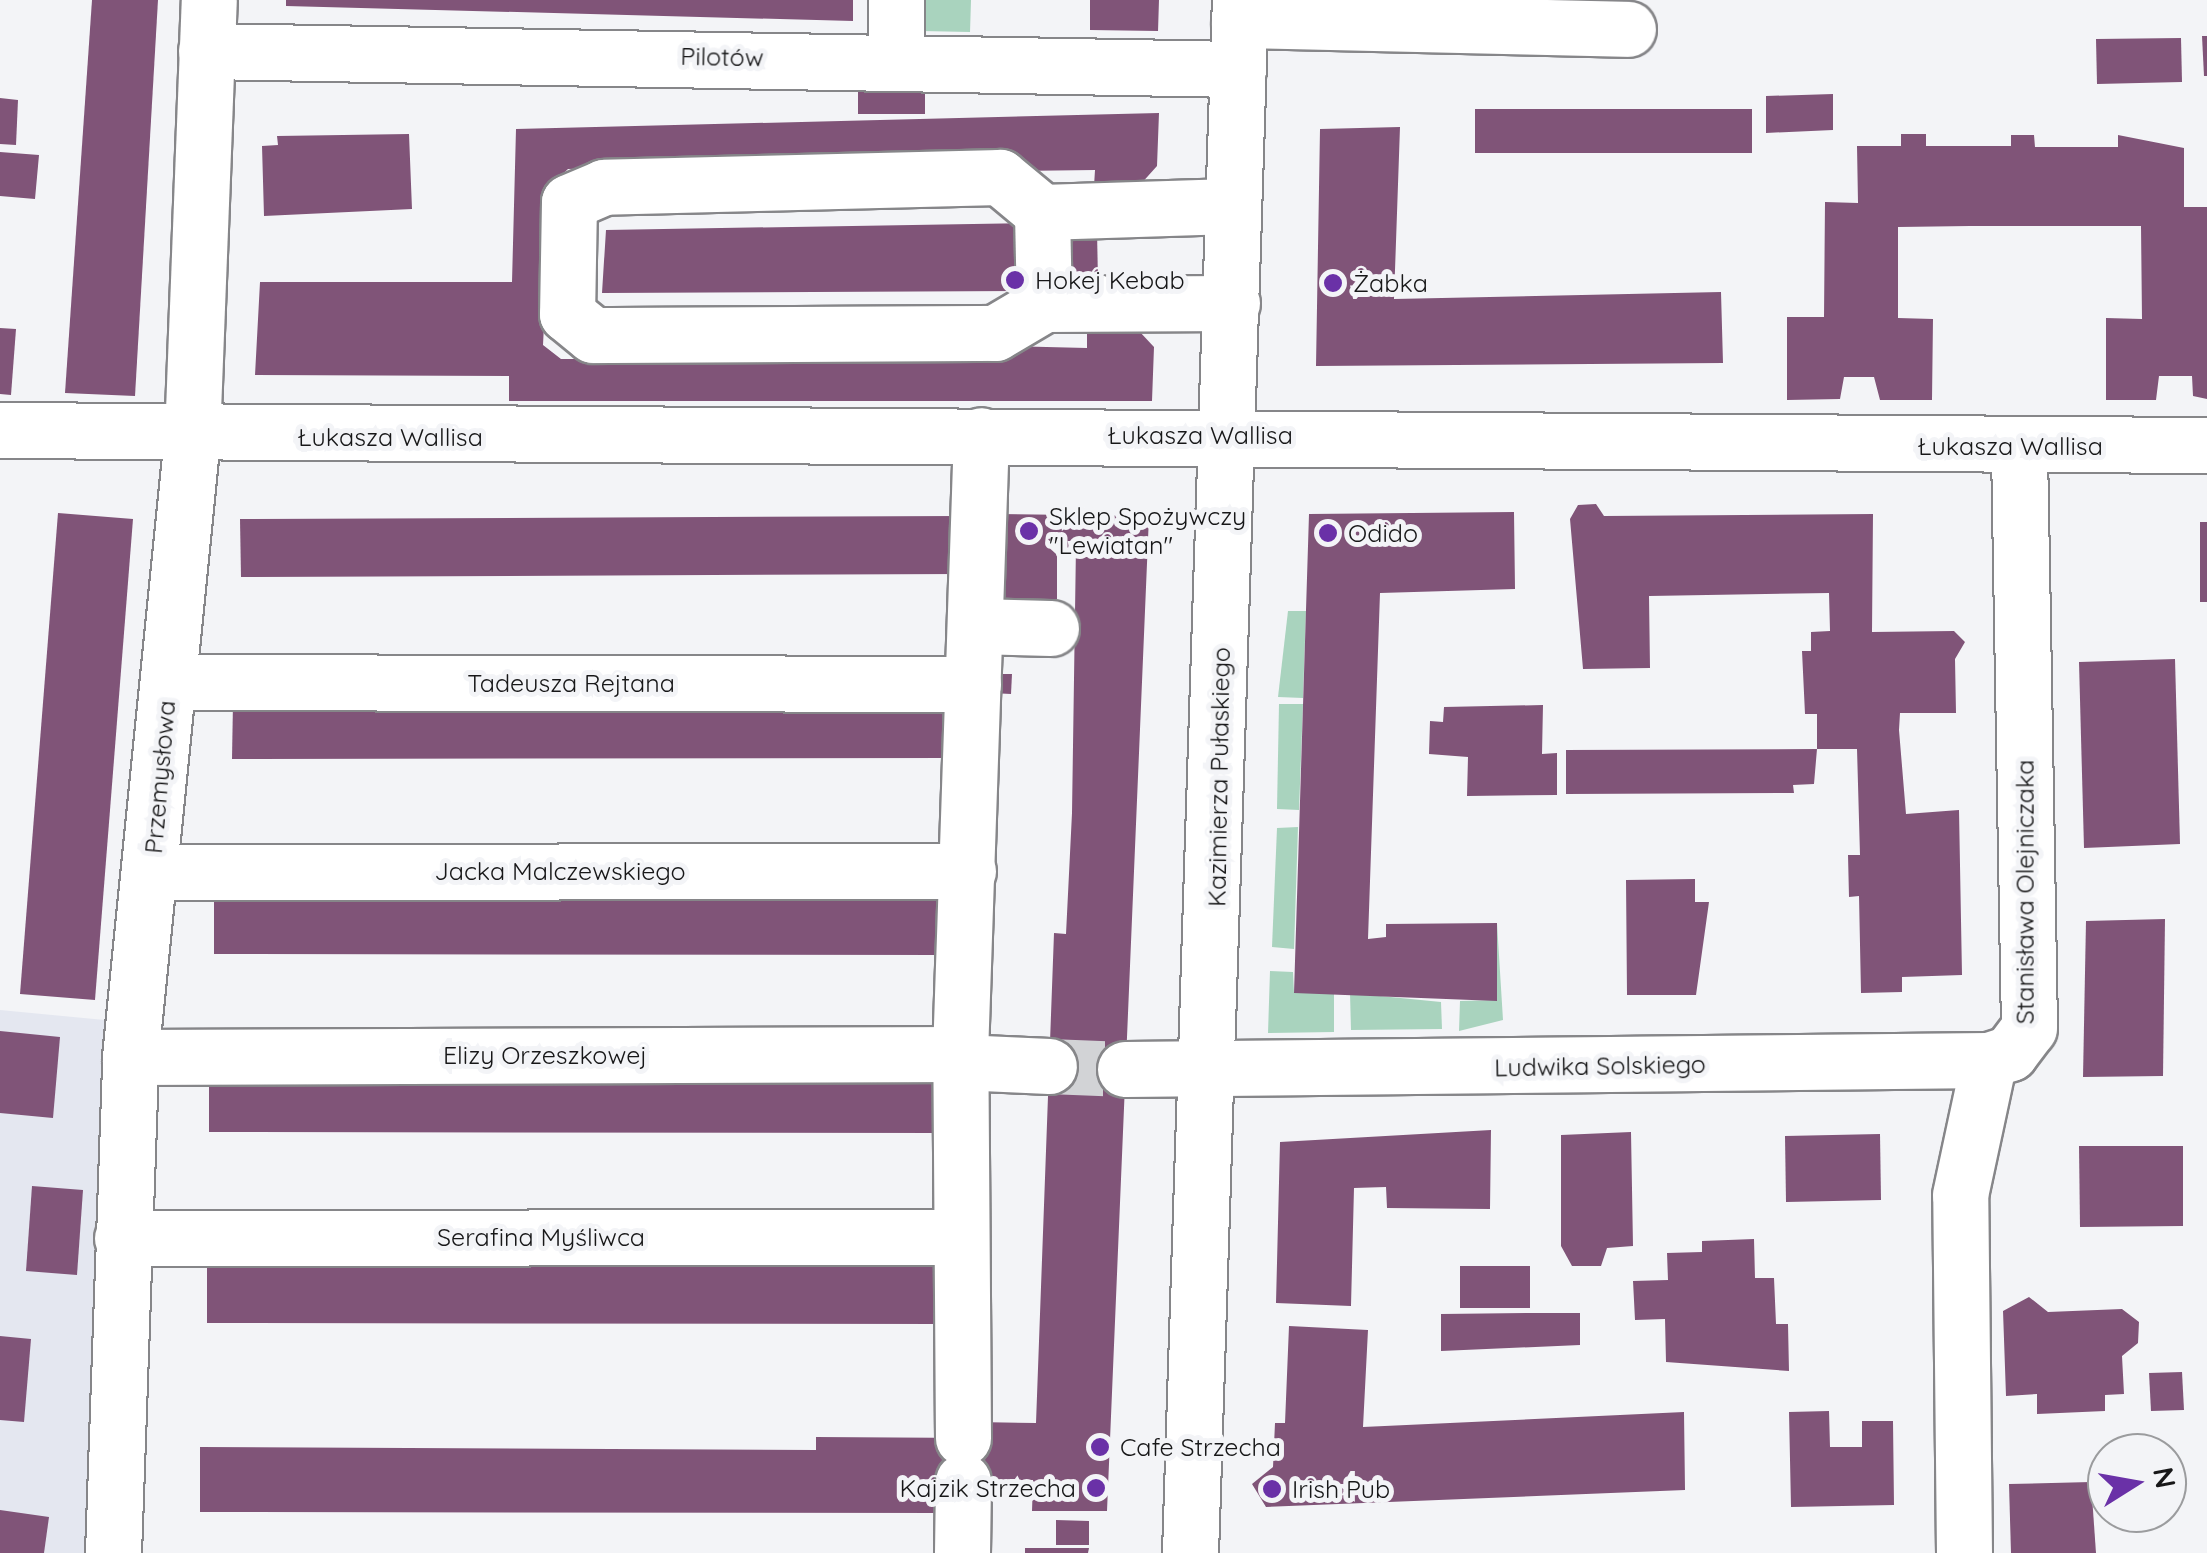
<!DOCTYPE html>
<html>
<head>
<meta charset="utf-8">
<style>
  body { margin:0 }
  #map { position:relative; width:2207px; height:1553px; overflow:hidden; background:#f3f4f7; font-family:Quicksand,sans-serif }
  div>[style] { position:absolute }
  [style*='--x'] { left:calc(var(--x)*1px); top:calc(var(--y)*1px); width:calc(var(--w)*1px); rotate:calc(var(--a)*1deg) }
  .built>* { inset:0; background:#e4e7f0 }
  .green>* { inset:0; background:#a9d3be }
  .building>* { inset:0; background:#805478 }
  .minor-tunnel>* { height:55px; margin-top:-27.5px; transform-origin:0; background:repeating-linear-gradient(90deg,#d2d3d6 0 55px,transparent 0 83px) }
  .roads { filter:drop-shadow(2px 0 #868689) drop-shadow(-2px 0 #868689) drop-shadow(0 2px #868689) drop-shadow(0 -2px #868689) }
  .minor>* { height:55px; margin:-27.5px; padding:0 27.5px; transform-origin:27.5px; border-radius:27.5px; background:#fff }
  .dots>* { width:28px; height:28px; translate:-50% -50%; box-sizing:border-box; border:5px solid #f3f4f7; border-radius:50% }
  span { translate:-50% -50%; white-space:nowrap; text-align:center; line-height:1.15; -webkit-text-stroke:10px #f3f4f7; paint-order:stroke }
  .street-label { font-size:25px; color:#171718 }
  .poi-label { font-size:25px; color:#171718 }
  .left { translate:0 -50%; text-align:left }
  .right { translate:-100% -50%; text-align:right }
  .north { position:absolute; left:2087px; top:1433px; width:100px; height:100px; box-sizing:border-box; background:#f3f4f7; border:2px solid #9b9c9e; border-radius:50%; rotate:79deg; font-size:28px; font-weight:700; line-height:40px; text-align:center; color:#171718 }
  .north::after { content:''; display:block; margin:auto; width:35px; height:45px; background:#6a31a7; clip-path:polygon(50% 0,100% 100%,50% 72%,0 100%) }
</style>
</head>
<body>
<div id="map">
  <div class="built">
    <i style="clip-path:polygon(0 1010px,115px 1021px,87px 1553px,0 1553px)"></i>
  </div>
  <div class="green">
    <i style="clip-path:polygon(912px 0,971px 0,970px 32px,921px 31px)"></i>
    <i style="clip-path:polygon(1288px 611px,1306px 611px,1303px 698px,1278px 697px)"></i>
    <i style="clip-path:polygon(1279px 704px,1303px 704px,1299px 810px,1277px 809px)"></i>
    <i style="clip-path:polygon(1298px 827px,1294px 949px,1272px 947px,1277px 828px)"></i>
    <i style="clip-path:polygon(1497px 923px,1503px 1020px,1459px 1031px,1460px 1001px,1497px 1000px)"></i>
    <i style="clip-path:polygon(1270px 971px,1293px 972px,1294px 993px,1334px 993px,1334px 1032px,1268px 1033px)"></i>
    <i style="clip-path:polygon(1350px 993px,1441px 1002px,1442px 1029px,1351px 1030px)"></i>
  </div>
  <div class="building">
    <i style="clip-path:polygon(92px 0,158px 0,135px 396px,65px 393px)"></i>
    <i style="clip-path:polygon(286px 0,853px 0,853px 21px,286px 6px)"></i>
    <i style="clip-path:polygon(1090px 0,1159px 0,1158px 31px,1090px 30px)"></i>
    <i style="clip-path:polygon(2202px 36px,2207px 36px,2207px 76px,2204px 76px)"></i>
    <i style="clip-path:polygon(2181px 38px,2182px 82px,2097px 84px,2096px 39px)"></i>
    <i style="clip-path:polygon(858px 84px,925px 84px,925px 114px,858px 114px)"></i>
    <i style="clip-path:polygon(1833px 94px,1833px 130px,1766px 133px,1766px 96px)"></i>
    <i style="clip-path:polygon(0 98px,18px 100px,16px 145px,0 144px)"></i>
    <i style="clip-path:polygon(1475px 109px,1752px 109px,1752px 153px,1475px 153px)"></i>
    <i style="clip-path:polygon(1159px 113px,1157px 166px,1139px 186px,1094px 186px,1095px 170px,1016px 171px,1016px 158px,568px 169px,551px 185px,543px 345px,561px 359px,1010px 360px,1010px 346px,1087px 348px,1087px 331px,1139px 331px,1154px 347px,1152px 401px,509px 401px,509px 376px,255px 375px,260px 282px,512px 282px,516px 129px)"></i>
    <i style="clip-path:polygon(1400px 127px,1394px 299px,1721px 292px,1723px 363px,1316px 366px,1320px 129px)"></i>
    <i style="clip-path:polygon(409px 134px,412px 209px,264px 216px,262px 146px,278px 145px,277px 136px)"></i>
    <i style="clip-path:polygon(1901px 134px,1926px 134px,1926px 146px,2011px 146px,2011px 135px,2034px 135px,2035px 147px,2118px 147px,2118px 135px,2184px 148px,2184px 207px,2207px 207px,2207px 399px,2193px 396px,2192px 376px,2159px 376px,2156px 400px,2106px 400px,2106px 318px,2142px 319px,2141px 226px,1970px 226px,1898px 227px,1898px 318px,1933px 319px,1932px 400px,1880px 400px,1874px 377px,1844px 377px,1840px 399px,1787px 400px,1787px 317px,1824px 317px,1825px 202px,1858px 203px,1857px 146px,1901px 146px)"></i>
    <i style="clip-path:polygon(0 152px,39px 155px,35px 199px,0 196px)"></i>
    <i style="clip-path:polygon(1026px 223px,1027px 291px,602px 293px,606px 230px)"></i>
    <i style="clip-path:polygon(1097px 231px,1098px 281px,1080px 282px,1067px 275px,1067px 240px)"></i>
    <i style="clip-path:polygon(0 328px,16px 329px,11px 395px,0 394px)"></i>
    <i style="clip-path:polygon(1596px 504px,1604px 516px,1873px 514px,1872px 632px,1954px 631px,1965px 642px,1955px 659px,1956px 713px,1900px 713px,1899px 730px,1906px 814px,1959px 810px,1962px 975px,1902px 977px,1902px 992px,1861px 993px,1859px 896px,1849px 897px,1848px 855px,1860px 855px,1857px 749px,1817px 749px,1817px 714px,1805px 714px,1802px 651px,1811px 651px,1811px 632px,1830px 631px,1829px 593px,1649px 596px,1650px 668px,1583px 669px,1570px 519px,1578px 505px)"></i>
    <i style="clip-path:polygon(1514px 512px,1515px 589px,1380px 593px,1368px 939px,1386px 937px,1386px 924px,1497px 923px,1497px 1001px,1294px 993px,1309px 514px)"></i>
    <i style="clip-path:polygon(58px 513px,133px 519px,95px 1000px,20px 994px)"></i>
    <i style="clip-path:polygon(998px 514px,1149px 516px,1107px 1511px,1032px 1511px,1033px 1480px,963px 1481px,942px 1513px,200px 1512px,200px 1447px,816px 1450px,816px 1437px,975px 1438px,976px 1422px,1036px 1423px,1054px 933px,1066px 934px,1072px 813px,1076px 545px,1057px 553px,1057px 599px,995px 599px)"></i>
    <i style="clip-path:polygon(960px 516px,961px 574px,241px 577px,240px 519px)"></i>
    <i style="clip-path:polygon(2200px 522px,2207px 522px,2207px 602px,2200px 602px)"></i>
    <i style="clip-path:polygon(2175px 659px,2180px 844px,2084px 848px,2079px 662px)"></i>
    <i style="clip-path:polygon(991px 674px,1012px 674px,1011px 694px,991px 693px)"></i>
    <i style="clip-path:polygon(948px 700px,948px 758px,232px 759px,233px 702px)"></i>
    <i style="clip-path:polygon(1543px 705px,1542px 754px,1557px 753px,1557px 795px,1467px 796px,1468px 757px,1429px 754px,1430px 721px,1443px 722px,1444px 707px)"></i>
    <i style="clip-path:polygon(1817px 749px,1814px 784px,1793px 785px,1794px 793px,1566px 794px,1566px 750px)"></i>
    <i style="clip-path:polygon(1695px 879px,1695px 902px,1709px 902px,1696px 995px,1627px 995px,1626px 880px)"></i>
    <i style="clip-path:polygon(214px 886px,940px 887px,940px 955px,214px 954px)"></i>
    <i style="clip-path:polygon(2165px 919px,2163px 1076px,2083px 1077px,2086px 921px)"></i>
    <i style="clip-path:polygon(0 1031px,60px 1037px,53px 1118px,0 1113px)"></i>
    <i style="clip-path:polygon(209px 1068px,937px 1068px,937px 1133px,209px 1132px)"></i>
    <i style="clip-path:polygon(1491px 1130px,1490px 1209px,1387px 1208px,1386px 1187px,1354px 1188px,1351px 1306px,1276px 1303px,1280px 1142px)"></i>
    <i style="clip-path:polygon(1631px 1132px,1633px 1246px,1607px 1248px,1601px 1266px,1572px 1266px,1561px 1246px,1561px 1135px)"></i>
    <i style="clip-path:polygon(1880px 1134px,1881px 1200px,1786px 1202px,1785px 1136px)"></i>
    <i style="clip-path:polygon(2079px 1146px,2183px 1146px,2183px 1226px,2080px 1227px)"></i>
    <i style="clip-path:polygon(32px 1186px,83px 1190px,77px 1275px,26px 1271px)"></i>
    <i style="clip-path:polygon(1754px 1239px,1755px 1278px,1774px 1278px,1776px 1324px,1788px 1324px,1789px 1371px,1666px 1362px,1665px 1319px,1635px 1320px,1633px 1281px,1668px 1280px,1667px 1253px,1702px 1252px,1702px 1241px)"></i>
    <i style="clip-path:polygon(207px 1255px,941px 1255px,941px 1324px,207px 1323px)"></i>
    <i style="clip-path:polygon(1460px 1266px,1530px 1266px,1530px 1308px,1460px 1308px)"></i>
    <i style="clip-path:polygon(2029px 1297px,2048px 1312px,2122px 1309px,2139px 1322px,2138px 1343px,2122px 1356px,2124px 1394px,2105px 1395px,2105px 1411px,2037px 1414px,2037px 1394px,2006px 1396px,2003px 1311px)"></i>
    <i style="clip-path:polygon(1529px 1313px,1580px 1313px,1580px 1345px,1441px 1351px,1441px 1314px)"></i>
    <i style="clip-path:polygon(1289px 1326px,1368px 1330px,1363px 1427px,1684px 1412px,1685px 1490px,1266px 1507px,1252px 1484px,1273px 1467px,1275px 1423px,1285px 1423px)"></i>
    <i style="clip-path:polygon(0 1336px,31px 1339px,24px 1422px,0 1420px)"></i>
    <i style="clip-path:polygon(2182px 1372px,2184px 1410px,2151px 1411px,2149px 1373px)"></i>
    <i style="clip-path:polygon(1829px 1411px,1830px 1447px,1862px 1447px,1862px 1421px,1893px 1421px,1894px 1505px,1791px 1507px,1789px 1412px)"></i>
    <i style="clip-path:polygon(2091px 1482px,2096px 1553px,2011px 1553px,2009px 1484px)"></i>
    <i style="clip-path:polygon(0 1510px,49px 1517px,44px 1553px,0 1553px)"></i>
    <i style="clip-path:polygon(1056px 1520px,1089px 1521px,1089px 1545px,1056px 1545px)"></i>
    <i style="clip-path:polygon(1025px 1548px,1089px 1548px,1088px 1553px,1025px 1553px)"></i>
  </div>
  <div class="minor-tunnel">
    <i style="--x:1049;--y:1066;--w:76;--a:2.3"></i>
  </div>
  <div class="roads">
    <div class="minor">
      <i style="--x:896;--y:0;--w:59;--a:90"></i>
      <i style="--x:1239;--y:20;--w:389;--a:1.3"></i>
      <i style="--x:206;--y:51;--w:1032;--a:1"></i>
      <i style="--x:1231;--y:206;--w:189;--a:178.2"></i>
      <i style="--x:1042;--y:212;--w:55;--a:-140.2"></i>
      <i style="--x:1000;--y:177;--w:396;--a:178.6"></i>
      <i style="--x:604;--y:187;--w:38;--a:157"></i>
      <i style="--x:569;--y:202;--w:112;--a:91"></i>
      <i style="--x:567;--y:314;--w:33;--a:39"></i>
      <i style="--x:593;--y:335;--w:402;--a:-0.3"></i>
      <i style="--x:995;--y:333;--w:57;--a:-30.6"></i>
      <i style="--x:1044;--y:304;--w:188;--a:-0.3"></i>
      <i style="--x:1042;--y:212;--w:92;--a:88.8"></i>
      <i style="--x:0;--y:430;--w:2207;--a:0.39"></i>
      <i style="--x:975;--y:626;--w:76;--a:1.5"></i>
      <i style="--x:168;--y:682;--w:805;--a:0.14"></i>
      <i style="--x:152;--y:872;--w:816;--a:-0.07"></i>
      <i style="--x:130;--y:1057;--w:830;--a:-0.21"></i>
      <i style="--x:960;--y:1062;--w:89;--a:2.6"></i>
      <i style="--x:1125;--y:1069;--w:864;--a:-0.6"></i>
      <i style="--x:122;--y:1238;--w:838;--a:-0.07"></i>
      <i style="--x:963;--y:1438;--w:384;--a:-90.4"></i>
      <i style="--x:960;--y:1054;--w:619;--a:-88.06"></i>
      <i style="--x:113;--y:1553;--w:496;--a:-88"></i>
      <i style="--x:130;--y:1057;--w:623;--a:-84.29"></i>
      <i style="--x:192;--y:437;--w:437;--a:-87.8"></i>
      <i style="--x:962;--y:1553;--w:72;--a:-89.2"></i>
      <i style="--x:1190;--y:1553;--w:1554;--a:-88.16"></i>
      <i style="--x:1964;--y:1553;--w:358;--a:-90.6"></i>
      <i style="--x:1960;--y:1195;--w:138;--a:-77.9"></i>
      <i style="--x:1989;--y:1060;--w:22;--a:-18"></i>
      <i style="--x:2010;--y:1053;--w:31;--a:-53"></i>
      <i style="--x:2029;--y:1028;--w:581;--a:-90.99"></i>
    </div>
  </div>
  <div class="dots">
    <i style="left:1015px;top:280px;background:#6a31a7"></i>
    <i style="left:1333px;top:283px;background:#6a31a7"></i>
    <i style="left:1029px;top:531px;background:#6a31a7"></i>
    <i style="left:1328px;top:533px;background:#6a31a7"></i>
    <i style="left:1100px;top:1447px;background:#6a31a7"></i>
    <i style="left:1096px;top:1488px;background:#6a31a7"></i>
    <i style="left:1272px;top:1489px;background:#6a31a7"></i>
  </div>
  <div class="street-label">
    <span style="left:722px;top:57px;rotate:1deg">Pilotów</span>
    <span style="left:1200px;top:435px">Łukasza Wallisa</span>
    <span style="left:390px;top:437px">Łukasza Wallisa</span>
    <span style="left:2010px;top:446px">Łukasza Wallisa</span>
    <span style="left:571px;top:683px">Tadeusza Rejtana</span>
    <span style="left:160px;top:777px;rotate:-85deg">Przemysłowa</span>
    <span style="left:1219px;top:777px;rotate:-89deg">Kazimierza Pułaskiego</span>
    <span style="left:560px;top:871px">Jacka Malczewskiego</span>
    <span style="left:2025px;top:892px;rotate:-90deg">Stanisława Olejniczaka</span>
    <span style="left:545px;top:1055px">Elizy Orzeszkowej</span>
    <span style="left:1600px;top:1066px;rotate:-1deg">Ludwika Solskiego</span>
    <span style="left:541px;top:1237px">Serafina Myśliwca</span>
  </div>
  <div class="poi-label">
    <span class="left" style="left:1035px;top:280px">Hokej Kebab</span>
    <span class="left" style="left:1353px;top:283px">Żabka</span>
    <span class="left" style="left:1049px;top:531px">Sklep Spożywczy<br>"Lewiatan"</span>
    <span class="left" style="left:1348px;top:533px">Odido</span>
    <span class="left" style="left:1120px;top:1447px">Cafe Strzecha</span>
    <span class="right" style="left:1076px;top:1488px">Kajzik Strzecha</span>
    <span class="left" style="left:1292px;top:1489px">Irish Pub</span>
  </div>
  <div class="north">N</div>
</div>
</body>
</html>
